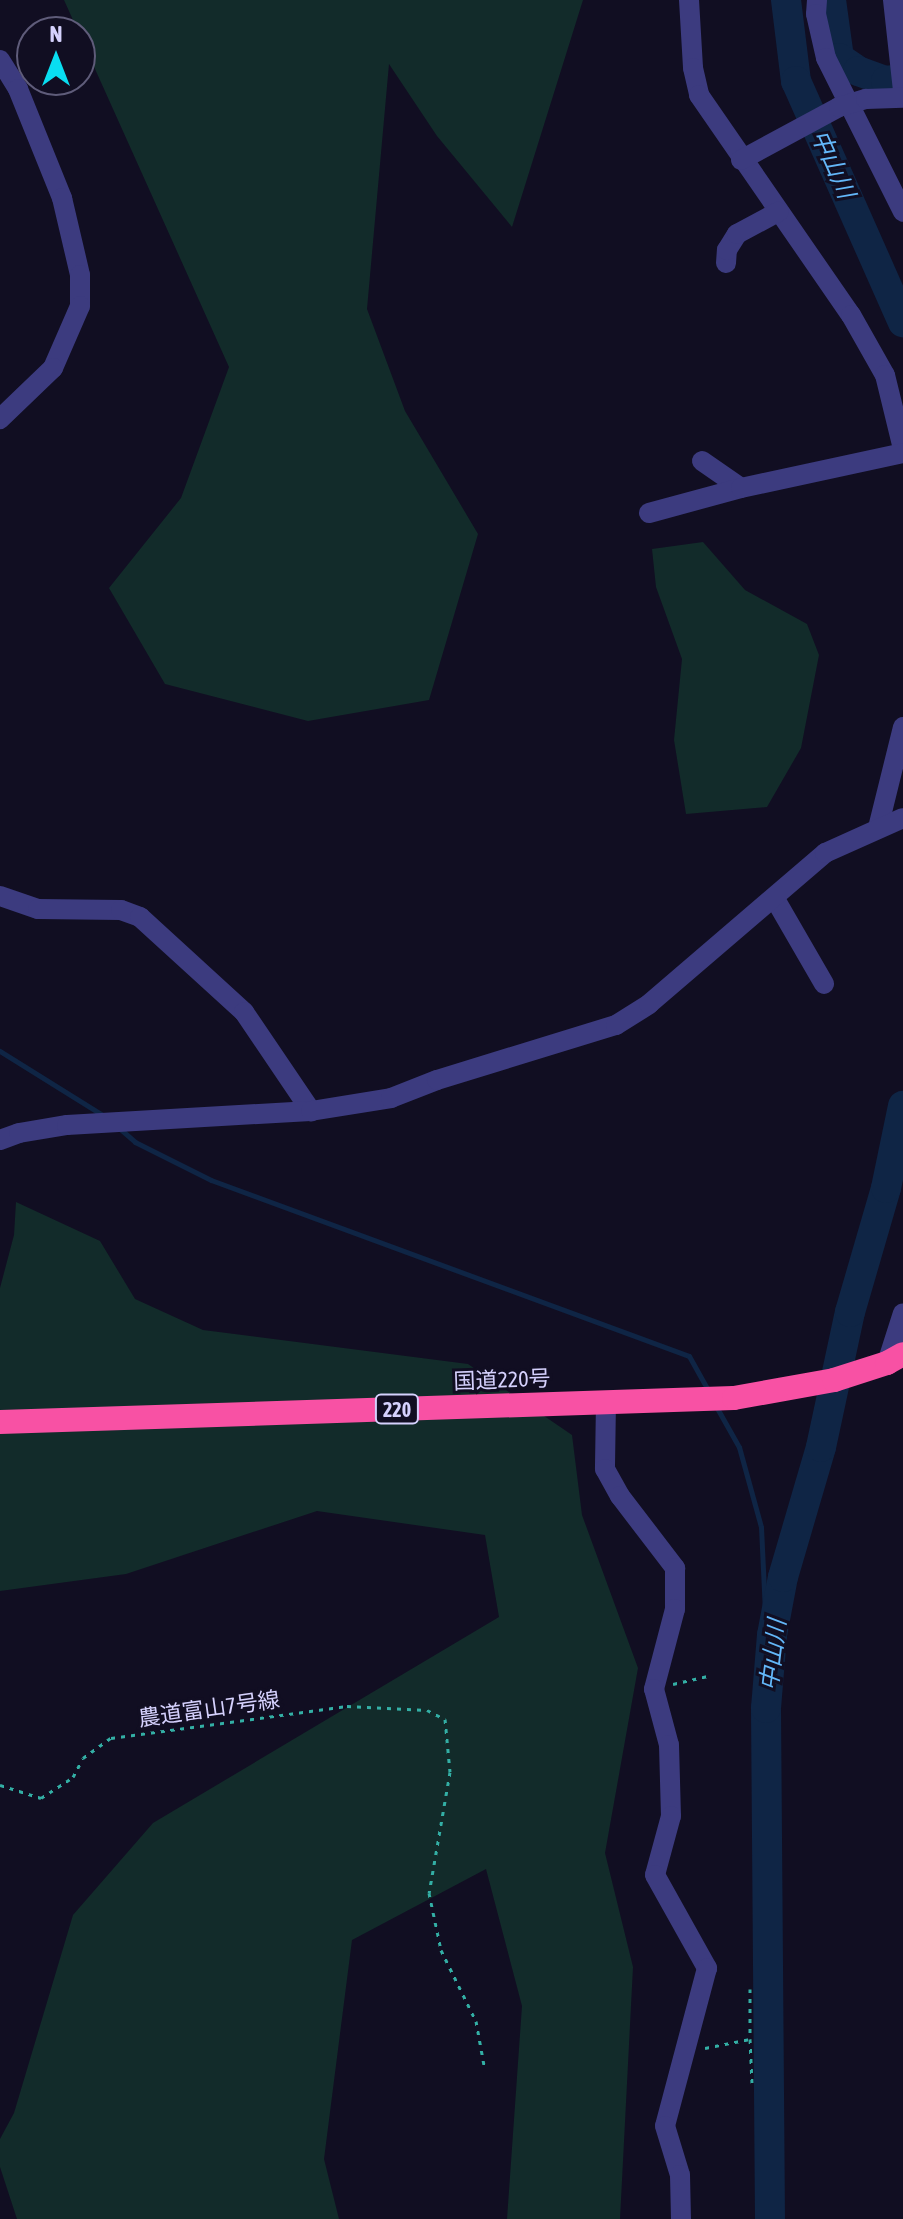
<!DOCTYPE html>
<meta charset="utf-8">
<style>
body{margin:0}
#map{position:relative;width:903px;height:2219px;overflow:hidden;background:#110e22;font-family:"Asap Condensed","Noto Sans JP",sans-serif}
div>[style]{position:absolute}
.green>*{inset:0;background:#122b2a}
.stream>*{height:5px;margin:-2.5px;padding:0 2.5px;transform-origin:2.5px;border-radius:2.5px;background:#0f2545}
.river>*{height:30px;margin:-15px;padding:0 15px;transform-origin:15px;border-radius:15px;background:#0f2545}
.path>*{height:3px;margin-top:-1.5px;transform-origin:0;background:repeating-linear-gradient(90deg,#33afa5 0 4px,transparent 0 10px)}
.minor>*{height:20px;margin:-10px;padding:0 10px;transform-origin:10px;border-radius:10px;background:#3c3b7f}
.highway>*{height:24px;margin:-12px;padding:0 12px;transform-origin:12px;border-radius:12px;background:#f851a4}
span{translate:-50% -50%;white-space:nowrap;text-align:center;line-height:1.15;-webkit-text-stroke:6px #110e22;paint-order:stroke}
.shield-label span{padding:2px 6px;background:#110e22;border:2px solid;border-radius:6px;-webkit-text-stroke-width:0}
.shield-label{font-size:20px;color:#d5d1fd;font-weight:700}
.street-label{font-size:22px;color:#d5d1fd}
.water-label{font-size:24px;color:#63b7f9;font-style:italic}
.north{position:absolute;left:16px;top:16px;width:80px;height:80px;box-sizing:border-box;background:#110e22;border:2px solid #5f5c7a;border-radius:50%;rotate:0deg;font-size:22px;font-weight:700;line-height:32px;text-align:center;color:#d5d1fd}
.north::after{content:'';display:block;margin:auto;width:28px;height:36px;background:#09def1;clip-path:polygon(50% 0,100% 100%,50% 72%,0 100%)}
</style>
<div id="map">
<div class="green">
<div style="clip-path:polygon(64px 0,583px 0,512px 227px,437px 136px,389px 64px,367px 309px,405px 411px,478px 534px,429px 700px,308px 721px,165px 684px,109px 588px,181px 498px,229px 367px)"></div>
<div style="clip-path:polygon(703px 542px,745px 590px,807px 624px,819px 655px,801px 748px,767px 807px,686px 814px,674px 740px,682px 659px,656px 587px,652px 549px)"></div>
<div style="clip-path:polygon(16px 1202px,100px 1241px,135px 1299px,203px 1330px,468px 1364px,572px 1435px,582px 1515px,638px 1668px,605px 1853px,633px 1967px,620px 2219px,507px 2219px,522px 2006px,486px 1869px,352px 1940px,324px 2159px,339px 2219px,17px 2219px,0 2167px,0 2139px,14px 2113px,73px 1915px,153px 1823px,499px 1617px,485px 1535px,317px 1511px,126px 1574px,0 1591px,0 1288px,14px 1235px)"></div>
</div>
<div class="stream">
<div style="left:0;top:1051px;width:123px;rotate:32deg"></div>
<div style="left:118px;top:1127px;width:23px;rotate:41deg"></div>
<div style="left:135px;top:1142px;width:85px;rotate:26.6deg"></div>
<div style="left:211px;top:1180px;width:509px;rotate:20.21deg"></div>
<div style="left:689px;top:1356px;width:41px;rotate:60.9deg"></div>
<div style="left:894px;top:1148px;width:17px;rotate:57deg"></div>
<div style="left:717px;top:1408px;width:45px;rotate:60.6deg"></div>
<div style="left:739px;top:1447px;width:83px;rotate:74.6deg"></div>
<div style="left:761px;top:1527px;width:86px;rotate:87.3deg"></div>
<div style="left:765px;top:1613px;width:23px;rotate:72deg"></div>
</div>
<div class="river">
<div style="left:786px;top:0;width:82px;rotate:83deg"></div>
<div style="left:796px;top:81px;width:264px;rotate:66.1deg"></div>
<div style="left:831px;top:0;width:59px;rotate:82.1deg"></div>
<div style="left:839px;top:58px;width:23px;rotate:34deg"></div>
<div style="left:858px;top:71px;width:30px;rotate:20deg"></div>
<div style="left:886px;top:81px;width:17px;rotate:-7deg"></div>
<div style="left:770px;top:2219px;width:511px;rotate:-90.45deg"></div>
<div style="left:766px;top:1708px;width:73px;rotate:-85.3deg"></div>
<div style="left:772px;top:1635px;width:59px;rotate:-79.3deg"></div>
<div style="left:783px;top:1577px;width:135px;rotate:-73.7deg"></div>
<div style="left:821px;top:1447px;width:138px;rotate:-77.9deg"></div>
<div style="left:850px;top:1312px;width:129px;rotate:-73.8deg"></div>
<div style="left:886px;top:1188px;width:84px;rotate:-78.3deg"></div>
</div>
<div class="path">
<div style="left:673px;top:1684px;width:39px;rotate:-13deg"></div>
<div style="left:0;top:1785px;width:43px;rotate:17.6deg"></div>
<div style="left:41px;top:1798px;width:38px;rotate:-33deg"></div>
<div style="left:73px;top:1777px;width:21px;rotate:-62deg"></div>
<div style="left:83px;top:1758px;width:34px;rotate:-36deg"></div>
<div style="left:111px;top:1738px;width:238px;rotate:-7.7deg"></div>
<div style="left:347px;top:1706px;width:80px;rotate:2.9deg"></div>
<div style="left:427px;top:1710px;width:20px;rotate:27deg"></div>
<div style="left:445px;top:1719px;width:53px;rotate:84.6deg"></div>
<div style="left:450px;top:1772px;width:123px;rotate:99.8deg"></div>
<div style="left:429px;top:1893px;width:58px;rotate:78.1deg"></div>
<div style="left:441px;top:1950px;width:79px;rotate:63.8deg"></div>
<div style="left:476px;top:2021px;width:45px;rotate:79.7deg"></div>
<div style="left:750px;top:1989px;width:50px;rotate:90deg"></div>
<div style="left:705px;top:2048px;width:46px;rotate:-11.3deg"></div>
<div style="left:750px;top:2039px;width:44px;rotate:87.4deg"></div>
</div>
<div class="minor">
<div style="left:689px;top:0;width:68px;rotate:86.6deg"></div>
<div style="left:693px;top:68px;width:28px;rotate:77deg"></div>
<div style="left:699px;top:95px;width:267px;rotate:55.4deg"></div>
<div style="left:851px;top:315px;width:69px;rotate:60.5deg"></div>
<div style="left:885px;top:375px;width:76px;rotate:76.3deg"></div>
<div style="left:817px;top:0;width:14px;rotate:94deg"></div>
<div style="left:816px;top:14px;width:45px;rotate:77.2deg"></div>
<div style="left:826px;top:58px;width:172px;rotate:63.4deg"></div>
<div style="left:893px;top:0;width:92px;rotate:83.7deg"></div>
<div style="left:0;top:60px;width:34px;rotate:58deg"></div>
<div style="left:18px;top:89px;width:118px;rotate:68deg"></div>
<div style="left:62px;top:198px;width:79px;rotate:76.8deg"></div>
<div style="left:80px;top:275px;width:31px;rotate:90deg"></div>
<div style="left:80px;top:306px;width:68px;rotate:113.5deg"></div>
<div style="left:53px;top:368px;width:74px;rotate:136.1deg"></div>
<div style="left:741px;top:160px;width:111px;rotate:-28.4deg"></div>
<div style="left:839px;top:107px;width:28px;rotate:-17deg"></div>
<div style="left:866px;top:99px;width:37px;rotate:-2deg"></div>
<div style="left:726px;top:263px;width:13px;rotate:-86deg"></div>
<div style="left:727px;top:250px;width:19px;rotate:-58deg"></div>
<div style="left:737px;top:234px;width:47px;rotate:-28.2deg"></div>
<div style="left:702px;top:461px;width:47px;rotate:34.7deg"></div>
<div style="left:649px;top:513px;width:95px;rotate:-15.2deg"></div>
<div style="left:741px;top:488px;width:166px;rotate:-12.2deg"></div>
<div style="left:878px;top:828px;width:104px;rotate:-76.1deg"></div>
<div style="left:0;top:896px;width:40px;rotate:18.9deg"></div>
<div style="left:38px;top:909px;width:83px;rotate:0.7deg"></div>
<div style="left:121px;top:910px;width:20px;rotate:20deg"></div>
<div style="left:140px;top:917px;width:141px;rotate:42.4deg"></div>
<div style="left:244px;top:1012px;width:120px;rotate:55.9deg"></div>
<div style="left:775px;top:899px;width:98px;rotate:60deg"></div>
<div style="left:0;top:1140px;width:20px;rotate:-20deg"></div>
<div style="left:19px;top:1133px;width:49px;rotate:-9.5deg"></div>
<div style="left:67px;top:1125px;width:244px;rotate:-3.3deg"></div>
<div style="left:311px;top:1111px;width:81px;rotate:-9.2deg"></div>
<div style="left:391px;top:1098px;width:49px;rotate:-21.4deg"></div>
<div style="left:437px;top:1080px;width:187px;rotate:-17.1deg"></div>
<div style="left:616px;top:1025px;width:39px;rotate:-32deg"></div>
<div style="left:649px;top:1004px;width:232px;rotate:-40.6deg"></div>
<div style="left:825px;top:853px;width:85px;rotate:-24.2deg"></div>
<div style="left:887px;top:1363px;width:52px;rotate:-72.3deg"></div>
<div style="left:606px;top:1402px;width:67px;rotate:90.9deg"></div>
<div style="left:605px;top:1469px;width:31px;rotate:61deg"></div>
<div style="left:620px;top:1496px;width:91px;rotate:52.6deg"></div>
<div style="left:675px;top:1568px;width:41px;rotate:90deg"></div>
<div style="left:675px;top:1609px;width:83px;rotate:104.7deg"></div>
<div style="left:654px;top:1689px;width:58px;rotate:75deg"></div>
<div style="left:669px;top:1745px;width:71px;rotate:88.4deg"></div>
<div style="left:671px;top:1816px;width:61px;rotate:105.2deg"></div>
<div style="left:655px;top:1875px;width:107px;rotate:60.8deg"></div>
<div style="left:707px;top:1968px;width:163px;rotate:104.9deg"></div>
<div style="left:665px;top:2126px;width:51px;rotate:73deg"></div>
<div style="left:680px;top:2175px;width:44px;rotate:88.7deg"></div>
</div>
<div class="highway">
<div style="left:0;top:1422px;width:734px;rotate:-1.87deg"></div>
<div style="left:734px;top:1398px;width:102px;rotate:-10.2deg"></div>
<div style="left:834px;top:1380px;width:56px;rotate:-17.8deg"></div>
<div style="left:887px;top:1363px;width:18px;rotate:-29deg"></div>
</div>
<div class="shield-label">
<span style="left:397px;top:1409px">220</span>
</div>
<div class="street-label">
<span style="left:502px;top:1380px;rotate:-2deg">国道220号</span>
<span style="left:209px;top:1709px;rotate:-8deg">農道富山7号線</span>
</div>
<div class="water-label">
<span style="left:833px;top:164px;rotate:66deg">中山川</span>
<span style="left:773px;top:1655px;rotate:-83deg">中山川</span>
</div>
<div class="north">N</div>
</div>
